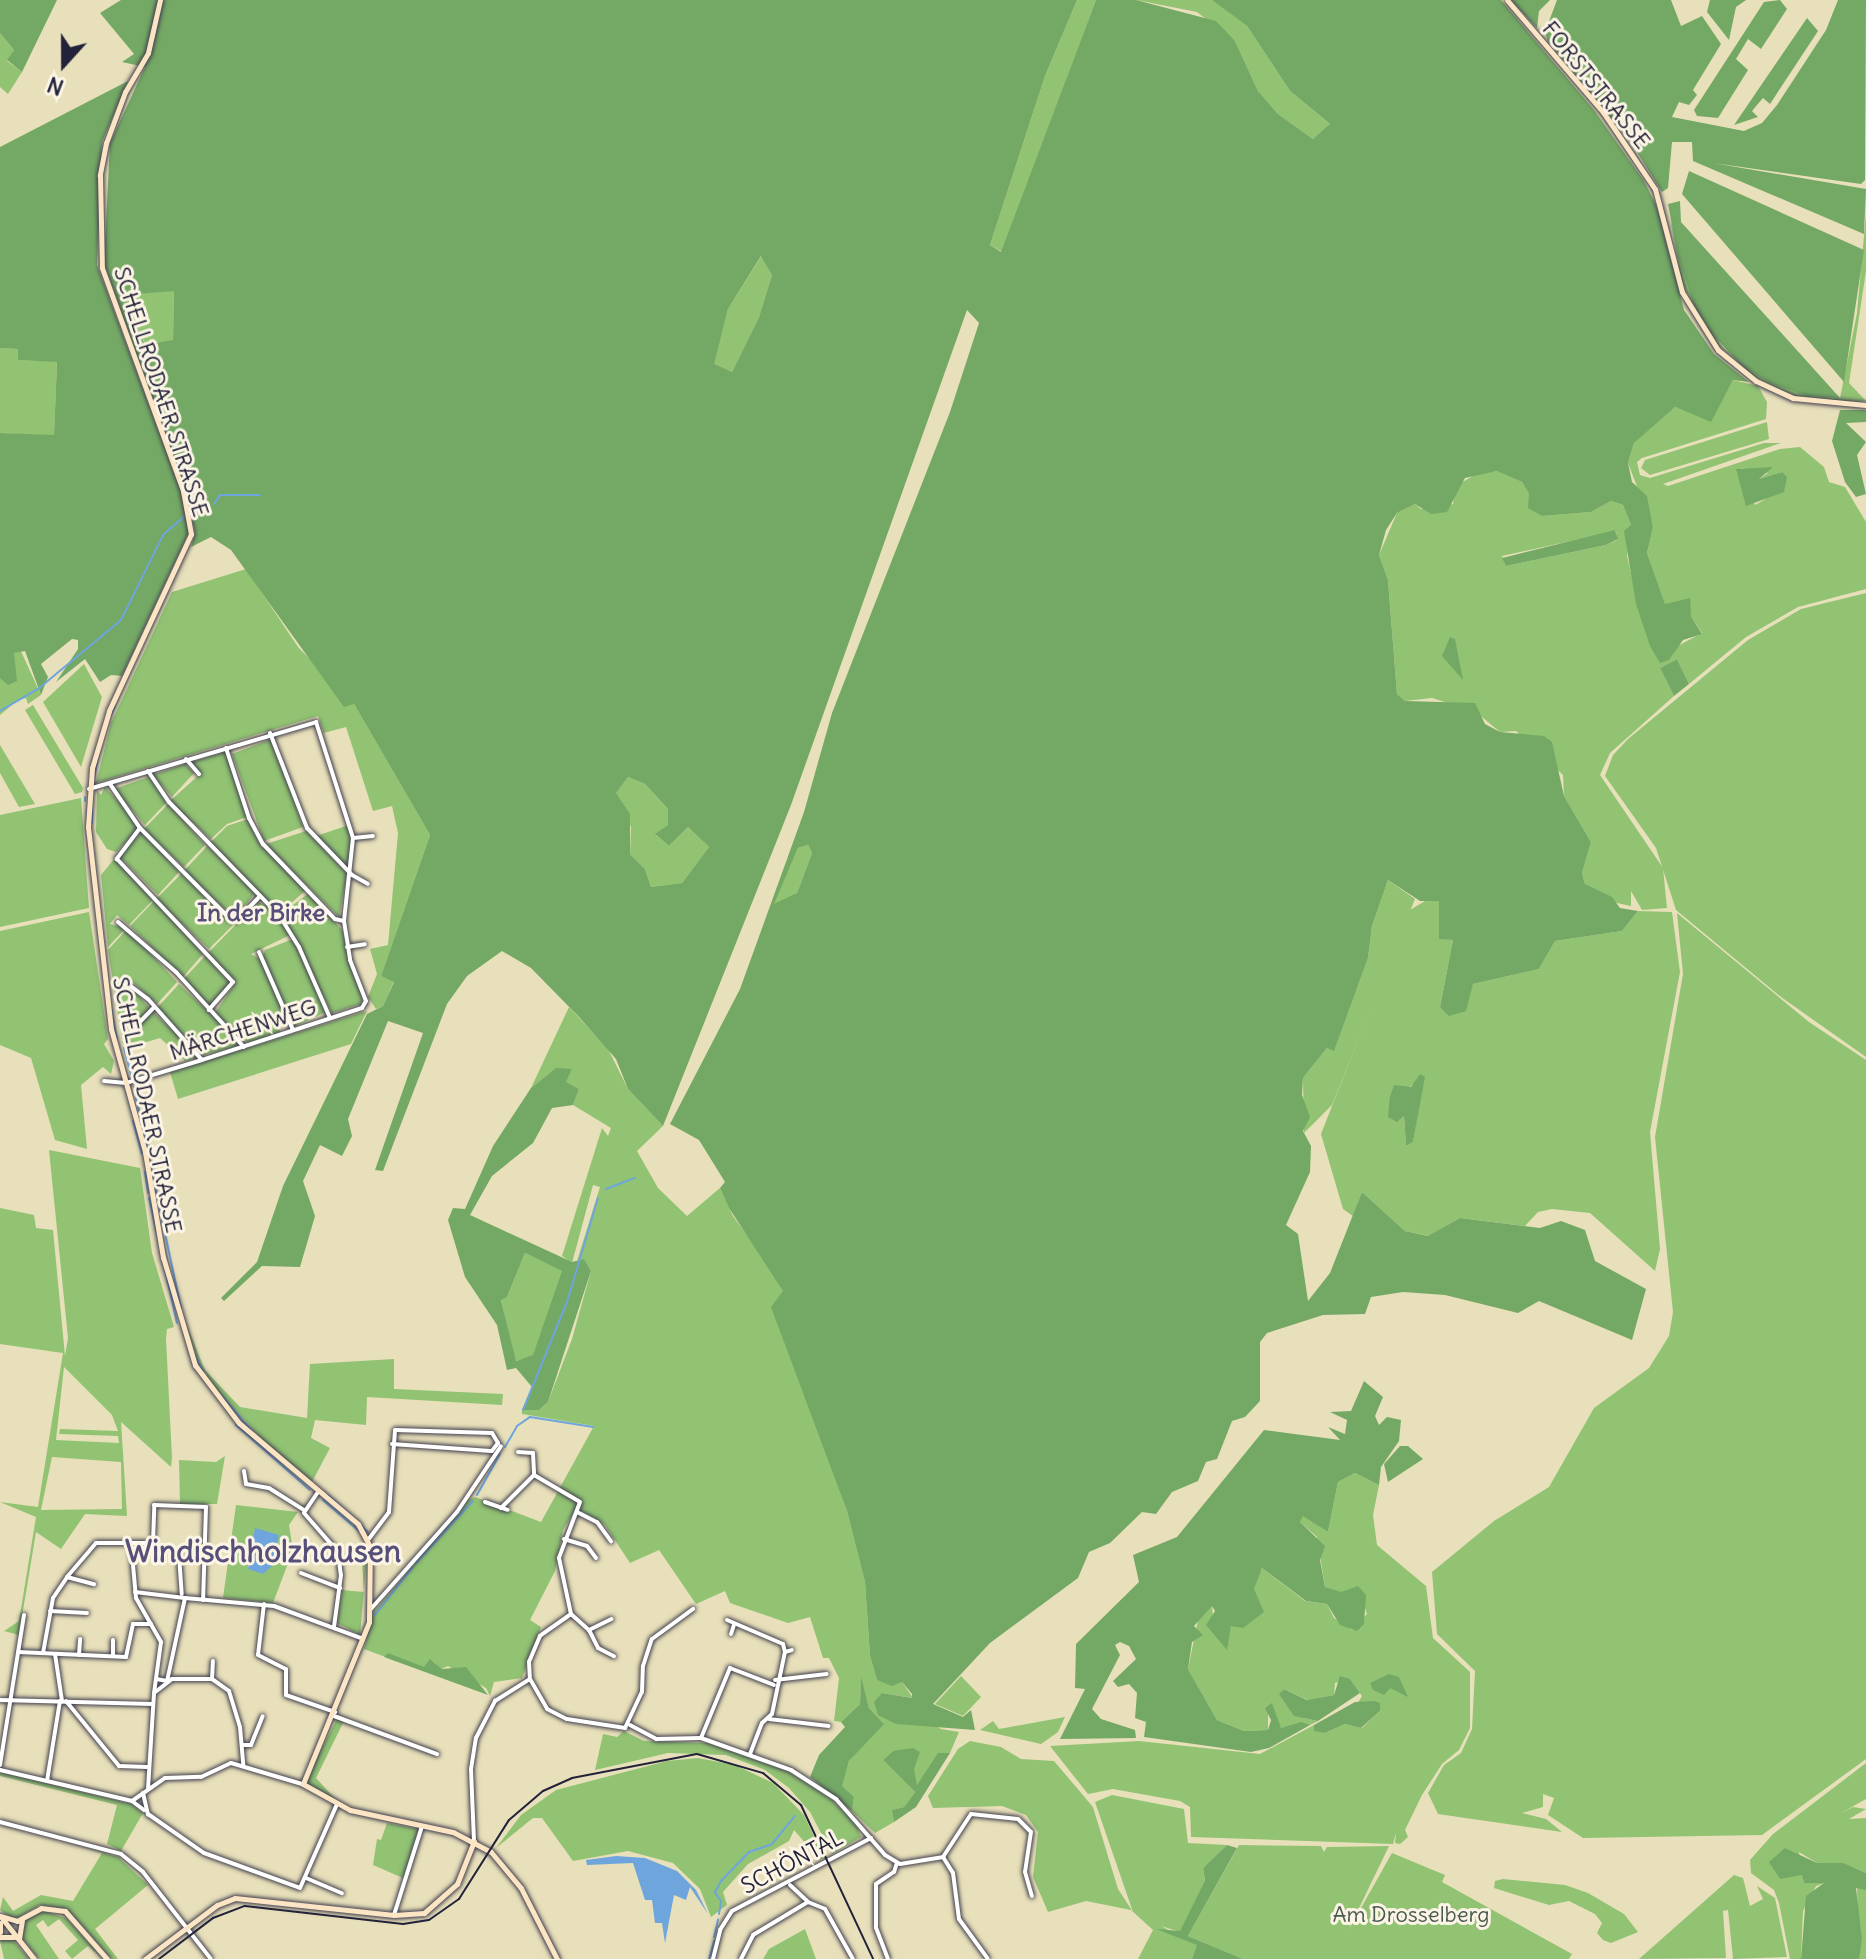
<!DOCTYPE html>
<meta charset="utf-8">
<style>
body{margin:0}
#map{position:relative;width:1866px;height:1959px;overflow:hidden;background:#e8e0ba;font-family:Delius,sans-serif}
div>[style]{position:absolute}
.green>*{inset:0;background:#91c373}
.forest>*{inset:0;background:#74a965}
.water>*{inset:0;background:#6ea5dc}
.stream>*{height:2px;margin:-1px;padding:0 1px;transform-origin:1px;border-radius:1px;background:#6ea5dc}
.roads{filter:drop-shadow(0 0 2px #403e4e) drop-shadow(0 0 2px #403e4e)}
.street>*{height:4px;margin:-2px;padding:0 2px;transform-origin:2px;border-radius:2px;background:#fff}
.secondary>*{height:5px;margin:-2.5px;padding:0 2.5px;transform-origin:2.5px;border-radius:2.5px;background:#fce5c4}
.tram>*{height:2px;margin:-1px;padding:0 1px;transform-origin:1px;border-radius:1px;background:#22223b}
span{translate:-50% -50%;white-space:nowrap;text-align:center;line-height:1.15;-webkit-text-stroke:6px #fcf5e5;paint-order:stroke}
.street-label{font-size:22px;color:#22223b}
.park-label{font-size:22px;color:#495a4f}
.neighbourhood-label{font-size:24px;color:#554f7a;font-weight:700}
.district-label{font-size:30px;color:#554f7a;font-weight:700}
.north{position:absolute;left:24px;top:24px;width:80px;height:80px;-webkit-text-stroke:6px #fcf5e5;paint-order:stroke;rotate:201deg;font-size:22px;font-weight:700;line-height:32px;text-align:center;color:#22223b}
.north::after{content:'';display:block;margin:auto;width:28px;height:36px;background:#22223b;clip-path:polygon(50% 0,100% 100%,50% 72%,0 100%)}
</style>
<div id="map">
<div class="green">
<div style="clip-path:polygon(1077px 0,1096px 0,1002px 252px,990px 245px,1045px 76px)"></div>
<div style="clip-path:polygon(1136px 0,1213px 0,1247px 26px,1290px 91px,1331px 125px,1313px 139px,1278px 114px,1258px 91px,1235px 41px,1197px 12px)"></div>
<div style="clip-path:polygon(0 33px,14px 50px,7px 61px,22px 72px,8px 94px,0 87px)"></div>
<div style="clip-path:polygon(1866px 214px,1866px 271px,1849px 383px,1866px 401px,1849px 402px,1800px 397px,1783px 391px,1752px 375px,1711px 338px,1682px 283px,1670px 219px,1703px 321px,1722px 346px,1741px 365px,1807px 396px,1840px 398px,1857px 313px)"></div>
<div style="clip-path:polygon(762px 255px,772px 275px,759px 317px,732px 372px,713px 365px,728px 309px)"></div>
<div style="clip-path:polygon(174px 290px,173px 341px,146px 346px,125px 295px)"></div>
<div style="clip-path:polygon(0 348px,18px 349px,18px 360px,57px 361px,54px 436px,0 433px)"></div>
<div style="clip-path:polygon(evenodd,1733px 380px,1758px 386px,1767px 402px,1766px 419px,1642px 458px,1637px 462px,1640px 475px,1650px 478px,1764px 443px,1781px 443px,1663px 484px,1668px 486px,1780px 449px,1800px 447px,1824px 467px,1829px 482px,1845px 487px,1866px 522px,1866px 589px,1798px 607px,1746px 637px,1689px 684px,1677px 659px,1660px 668px,1674px 696px,1610px 753px,1600px 775px,1663px 868px,1667px 908px,1642px 910px,1631px 891px,1631px 906px,1617px 903px,1585px 884px,1582px 873px,1591px 842px,1564px 796px,1563px 775px,1516px 731px,1500px 732px,1476px 712px,1432px 698px,1405px 701px,1397px 694px,1388px 580px,1379px 555px,1397px 513px,1415px 504px,1421px 509px,1453px 504px,1456px 486px,1476px 474px,1498px 471px,1522px 482px,1542px 516px,1591px 512px,1611px 501px,1623px 505px,1631px 525px,1627px 556px,1632px 577px,1672px 649px,1702px 633px,1691px 616px,1665px 605px,1647px 553px,1653px 528px,1628px 463px,1634px 443px,1653px 424px,1675px 407px,1703px 418px,1719px 405px,1733px 380px,1741px 468px,1768px 473px,1759px 479px,1782px 472px,1769px 497px,1755px 505px,1741px 468px,1733px 380px,1616px 531px,1617px 540px,1606px 545px,1506px 566px,1502px 556px,1616px 531px)"></div>
<div style="clip-path:polygon(1767px 422px,1769px 439px,1650px 475px,1641px 468px,1645px 460px)"></div>
<div style="clip-path:polygon(246px 569px,298px 647px,354px 704px,430px 835px,381px 976px,394px 981px,383px 1006px,376px 1009px,368px 997px,377px 974px,370px 949px,388px 945px,398px 833px,392px 806px,373px 811px,346px 727px,324px 733px,318px 716px,96px 783px,111px 723px,172px 592px)"></div>
<div style="clip-path:polygon(1866px 593px,1866px 1057px,1781px 997px,1676px 910px,1656px 848px,1605px 776px,1613px 755px,1628px 739px,1748px 640px,1801px 609px)"></div>
<div style="clip-path:polygon(20px 649px,41px 695px,28px 704px,26px 698px,18px 700px,0 715px,0 678px,13px 669px,14px 653px)"></div>
<div style="clip-path:polygon(84px 664px,102px 697px,81px 767px,43px 702px)"></div>
<div style="clip-path:polygon(33px 705px,83px 788px,82px 792px,75px 794px,25px 710px)"></div>
<div style="clip-path:polygon(272px 739px,303px 827px,264px 841px,232px 754px)"></div>
<div style="clip-path:polygon(0 745px,35px 804px,19px 807px,0 773px)"></div>
<div style="clip-path:polygon(225px 752px,247px 817px,227px 824px,211px 839px,170px 801px,200px 774px,192px 762px)"></div>
<div style="clip-path:polygon(185px 764px,194px 773px,172px 797px,153px 775px)"></div>
<div style="clip-path:polygon(149px 777px,166px 803px,145px 825px,114px 789px)"></div>
<div style="clip-path:polygon(628px 777px,645px 784px,668px 809px,668px 825px,656px 835px,669px 846px,688px 827px,709px 847px,682px 883px,651px 887px,645px 869px,630px 854px,631px 827px,615px 793px)"></div>
<div style="clip-path:polygon(105px 787px,136px 821px,137px 830px,116px 852px,107px 849px,96px 832px,97px 790px,101px 795px)"></div>
<div style="clip-path:polygon(81px 798px,89px 908px,0 927px,0 815px)"></div>
<div style="clip-path:polygon(168px 804px,205px 845px,184px 867px,144px 829px)"></div>
<div style="clip-path:polygon(248px 819px,259px 843px,306px 890px,280px 913px,209px 844px,227px 826px)"></div>
<div style="clip-path:polygon(349px 825px,352px 849px,348px 867px,316px 836px)"></div>
<div style="clip-path:polygon(306px 831px,347px 874px,339px 917px,266px 844px)"></div>
<div style="clip-path:polygon(142px 832px,179px 872px,158px 895px,119px 856px)"></div>
<div style="clip-path:polygon(808px 845px,812px 853px,797px 893px,779px 906px,773px 904px,798px 848px)"></div>
<div style="clip-path:polygon(207px 846px,255px 893px,235px 918px,184px 871px)"></div>
<div style="clip-path:polygon(115px 858px,153px 900px,129px 925px,117px 915px,110px 924px,126px 928px,108px 947px,101px 875px)"></div>
<div style="clip-path:polygon(181px 874px,233px 925px,209px 949px,156px 899px)"></div>
<div style="clip-path:polygon(1388px 880px,1415px 899px,1332px 1105px,1304px 1133px,1303px 1078px,1327px 1048px,1334px 1050px,1368px 958px,1372px 926px)"></div>
<div style="clip-path:polygon(309px 893px,342px 930px,362px 996px,361px 1004px,332px 1013px,281px 914px)"></div>
<div style="clip-path:polygon(evenodd,1430px 898px,1439px 901px,1439px 938px,1453px 940px,1440px 1007px,1467px 994px,1473px 984px,1539px 969px,1555px 941px,1622px 931px,1638px 911px,1672px 912px,1680px 972px,1650px 1132px,1660px 1249px,1655px 1271px,1590px 1213px,1552px 1209px,1538px 1212px,1525px 1226px,1460px 1218px,1429px 1236px,1405px 1231px,1362px 1192px,1353px 1216px,1343px 1209px,1321px 1134px,1404px 923px,1410px 910px,1430px 898px,1424px 1077px,1413px 1142px,1406px 1146px,1404px 1116px,1398px 1121px,1390px 1111px,1390px 1096px,1394px 1086px,1408px 1088px,1424px 1077px)"></div>
<div style="clip-path:polygon(154px 901px,203px 954px,183px 977px,130px 926px)"></div>
<div style="clip-path:polygon(258px 902px,269px 907px,290px 935px,251px 954px,260px 959px,284px 1015px,271px 1021px,281px 1032px,248px 1043px,215px 1013px,236px 982px,208px 953px)"></div>
<div style="clip-path:polygon(89px 912px,108px 1039px,104px 1044px,114px 1061px,111px 1074px,103px 1067px,81px 1085px,87px 1149px,55px 1140px,31px 1058px,0 1045px,0 931px)"></div>
<div style="clip-path:polygon(1677px 913px,1809px 1022px,1866px 1060px,1866px 1759px,1762px 1835px,1583px 1838px,1548px 1815px,1554px 1798px,1543px 1794px,1543px 1807px,1522px 1813px,1546px 1819px,1562px 1832px,1438px 1814px,1428px 1793px,1444px 1765px,1461px 1753px,1472px 1729px,1475px 1671px,1437px 1634px,1432px 1572px,1494px 1521px,1549px 1487px,1594px 1408px,1649px 1368px,1669px 1336px,1673px 1312px,1655px 1137px,1683px 974px)"></div>
<div style="clip-path:polygon(127px 929px,177px 982px,157px 1004px,124px 974px,117px 982px,131px 987px,150px 1009px,122px 1040px,108px 950px)"></div>
<div style="clip-path:polygon(293px 939px,326px 1012px,295px 1026px,263px 957px,265px 950px)"></div>
<div style="clip-path:polygon(205px 956px,230px 983px,209px 1006px,182px 981px)"></div>
<div style="clip-path:polygon(179px 984px,238px 1040px,238px 1046px,204px 1055px,156px 1009px)"></div>
<div style="clip-path:polygon(569px 1007px,608px 1049px,628px 1089px,663px 1126px,637px 1151px,658px 1188px,687px 1216px,720px 1188px,733px 1216px,776px 1275px,783px 1291px,784px 1333px,847px 1511px,865px 1582px,870px 1656px,877px 1680px,902px 1682px,913px 1698px,882px 1693px,941px 1729px,959px 1732px,950px 1753px,942px 1753px,922px 1784px,917px 1785px,905px 1753px,893px 1751px,883px 1760px,915px 1792px,904px 1807px,893px 1810px,894px 1822px,875px 1833px,852px 1811px,854px 1797px,841px 1786px,849px 1761px,883px 1723px,869px 1708px,861px 1681px,860px 1704px,841px 1722px,834px 1721px,839px 1678px,829px 1658px,823px 1658px,810px 1617px,788px 1623px,730px 1603px,725px 1591px,696px 1604px,659px 1550px,630px 1563px,605px 1525px,576px 1508px,563px 1530px,555px 1571px,530px 1620px,541px 1627px,522px 1678px,494px 1682px,490px 1696px,486px 1688px,448px 1666px,441px 1669px,433px 1661px,426px 1672px,364px 1649px,373px 1613px,468px 1500px,475px 1497px,541px 1522px,594px 1426px,522px 1414px,522px 1410px,539px 1410px,548px 1402px,572px 1339px,591px 1271px,584px 1260px,577px 1261px,600px 1187px,593px 1185px,572px 1263px,562px 1256px,602px 1128px,608px 1136px,611px 1128px,573px 1105px,579px 1089px,565px 1082px,572px 1069px,555px 1069px,531px 1088px)"></div>
<div style="clip-path:polygon(152px 1011px,195px 1052px,196px 1058px,185px 1061px,160px 1038px,127px 1048px,122px 1042px)"></div>
<div style="clip-path:polygon(367px 1011px,351px 1044px,178px 1099px,170px 1072px)"></div>
<div style="clip-path:polygon(evenodd,49px 1150px,140px 1168px,152px 1253px,174px 1327px,167px 1329px,166px 1339px,172px 1458px,171px 1467px,121px 1422px,127px 1516px,85px 1514px,61px 1549px,36px 1532px,19px 1635px,4px 1631px,19px 1621px,36px 1517px,0 1502px,38px 1507px,63px 1353px,0 1344px,0 1208px,34px 1215px,36px 1228px,53px 1230px,65px 1356px,68px 1338px,49px 1150px,64px 1367px,112px 1415px,118px 1431px,60px 1429px,59px 1434px,118px 1436px,119px 1443px,56px 1440px,64px 1367px,49px 1150px,52px 1457px,121px 1462px,122px 1509px,41px 1510px,52px 1457px)"></div>
<div style="clip-path:polygon(525px 1253px,563px 1271px,533px 1356px,515px 1361px,501px 1299px,507px 1297px)"></div>
<div style="clip-path:polygon(186px 1323px,205px 1370px,240px 1407px,307px 1418px,310px 1364px,394px 1359px,394px 1389px,503px 1394px,502px 1405px,367px 1397px,366px 1425px,315px 1420px,311px 1438px,330px 1448px,312px 1482px,274px 1453px,218px 1391px,198px 1362px)"></div>
<div style="clip-path:polygon(225px 1456px,217px 1504px,180px 1504px,179px 1460px,216px 1462px)"></div>
<div style="clip-path:polygon(1355px 1473px,1379px 1485px,1373px 1515px,1377px 1545px,1426px 1586px,1433px 1638px,1470px 1672px,1470px 1728px,1459px 1750px,1442px 1764px,1422px 1795px,1405px 1830px,1408px 1837px,1400px 1844px,1395px 1843px,1396px 1833px,1393px 1844px,1191px 1837px,1190px 1807px,1180px 1801px,1113px 1789px,1088px 1794px,1050px 1746px,1139px 1741px,1260px 1754px,1314px 1725px,1314px 1730px,1325px 1733px,1345px 1724px,1362px 1728px,1380px 1711px,1374px 1701px,1356px 1706px,1362px 1696px,1350px 1679px,1335px 1683px,1334px 1695px,1308px 1700px,1284px 1689px,1280px 1694px,1304px 1718px,1318px 1721px,1310px 1725px,1281px 1728px,1268px 1712px,1268px 1730px,1244px 1731px,1217px 1720px,1188px 1669px,1198px 1620px,1212px 1605px,1213px 1617px,1228px 1632px,1262px 1568px,1305px 1601px,1327px 1604px,1334px 1618px,1352px 1630px,1367px 1614px,1363px 1602px,1325px 1587px,1317px 1537px,1300px 1522px,1303px 1515px,1328px 1532px,1338px 1482px)"></div>
<div style="clip-path:polygon(evenodd,236px 1505px,298px 1512px,289px 1525px,293px 1550px,273px 1603px,223px 1598px,236px 1505px,256px 1529px,279px 1543px,248px 1569px,249px 1560px,256px 1529px)"></div>
<div style="clip-path:polygon(361px 1545px,367px 1556px,360px 1635px,337px 1623px,342px 1590px,364px 1592px)"></div>
<div style="clip-path:polygon(961px 1676px,981px 1697px,963px 1716px,935px 1704px)"></div>
<div style="clip-path:polygon(1065px 1717px,1058px 1732px,1041px 1744px,980px 1730px,993px 1721px,999px 1729px)"></div>
<div style="clip-path:polygon(337px 1719px,344px 1721px,316px 1778px,338px 1802px,309px 1786px,307px 1777px)"></div>
<div style="clip-path:polygon(624px 1731px,644px 1741px,707px 1743px,787px 1771px,831px 1799px,856px 1824px,861px 1837px,832px 1854px,810px 1812px,789px 1788px,765px 1770px,726px 1755px,668px 1753px,595px 1770px,603px 1734px,617px 1737px)"></div>
<div style="clip-path:polygon(970px 1741px,1001px 1747px,1021px 1759px,1054px 1761px,1093px 1807px,1118px 1889px,1133px 1912px,1095px 1802px,1112px 1795px,1184px 1809px,1188px 1843px,1227px 1845px,1203px 1868px,1205px 1880px,1180px 1932px,1161px 1926px,1198px 1945px,1192px 1959px,1138px 1959px,1153px 1930px,1131px 1910px,1086px 1901px,1048px 1912px,1033px 1877px,1038px 1832px,1026px 1815px,1002px 1806px,933px 1808px,928px 1796px,958px 1749px)"></div>
<div style="clip-path:polygon(698px 1758px,735px 1765px,773px 1783px,804px 1815px,824px 1858px,820px 1860px,794px 1830px,789px 1841px,748px 1864px,723px 1892px,727px 1905px,711px 1917px,700px 1889px,673px 1863px,628px 1851px,573px 1861px,542px 1818px,533px 1818px,496px 1848px,521px 1815px,556px 1790px,667px 1761px)"></div>
<div style="clip-path:polygon(1866px 1763px,1866px 1799px,1841px 1813px,1853px 1807px,1866px 1809px,1849px 1819px,1866px 1818px,1866px 1873px,1844px 1863px,1817px 1863px,1799px 1852px,1804px 1883px,1825px 1883px,1816px 1886px,1803px 1911px,1801px 1959px,1790px 1959px,1779px 1903px,1774px 1890px,1751px 1873px,1750px 1860px,1773px 1834px)"></div>
<div style="clip-path:polygon(0 1772px,131px 1804px,143px 1813px,121px 1851px,107px 1844px,117px 1805px,0 1776px)"></div>
<div style="clip-path:polygon(387px 1823px,419px 1829px,403px 1878px,373px 1865px,377px 1839px,381px 1840px)"></div>
<div style="clip-path:polygon(56px 1839px,118px 1857px,148px 1885px,95px 1929px,118px 1959px,112px 1959px,67px 1909px,39px 1905px,14px 1920px,0 1910px,3px 1897px,13px 1911px,41px 1895px,73px 1901px,102px 1853px)"></div>
<div style="clip-path:polygon(1239px 1845px,1321px 1846px,1324px 1852px,1327px 1847px,1389px 1846px,1348px 1931px,1392px 1853px,1445px 1875px,1442px 1882px,1572px 1954px,1569px 1959px,1243px 1959px,1188px 1936px)"></div>
<div style="clip-path:polygon(1734px 1875px,1743px 1878px,1750px 1906px,1763px 1899px,1757px 1886px,1775px 1898px,1787px 1957px,1733px 1959px,1728px 1910px,1723px 1911px,1726px 1958px,1639px 1959px)"></div>
<div style="clip-path:polygon(1503px 1879px,1565px 1885px,1588px 1893px,1624px 1914px,1638px 1932px,1611px 1943px,1603px 1940px,1597px 1933px,1602px 1923px,1595px 1914px,1569px 1901px,1549px 1905px,1494px 1888px,1495px 1881px)"></div>
<div style="clip-path:polygon(1857px 1885px,1866px 1890px,1866px 1959px,1859px 1959px)"></div>
<div style="clip-path:polygon(44px 1911px,66px 1918px,103px 1959px,88px 1946px,72px 1959px,65px 1951px,78px 1940px,59px 1919px,48px 1927px,43px 1920px,36px 1925px,59px 1959px,39px 1959px,20px 1935px,23px 1921px)"></div>
<div style="clip-path:polygon(805px 1929px,816px 1959px,763px 1959px,769px 1949px)"></div>
<div style="clip-path:polygon(6px 1937px,12px 1939px,29px 1959px,4px 1959px,0 1941px)"></div>
</div>
<div class="forest">
<div style="clip-path:polygon(0 0,57px 0,22px 72px,7px 60px,14px 50px,0 33px)"></div>
<div style="clip-path:polygon(evenodd,121px 0,1077px 0,1045px 76px,990px 245px,1001px 252px,1096px 0,1136px 0,1216px 21px,1235px 41px,1258px 91px,1278px 114px,1313px 139px,1330px 124px,1290px 91px,1247px 26px,1212px 0,1501px 0,1594px 110px,1644px 181px,1657px 207px,1684px 310px,1714px 354px,1749px 382px,1733px 380px,1711px 422px,1675px 407px,1634px 443px,1628px 463px,1632px 482px,1647px 496px,1653px 528px,1647px 553px,1665px 604px,1690px 598px,1691px 616px,1702px 634px,1683px 640px,1669px 660px,1660px 663px,1650px 646px,1636px 604px,1624px 531px,1631px 525px,1623px 505px,1611px 501px,1591px 512px,1542px 516px,1528px 508px,1529px 494px,1522px 482px,1497px 471px,1465px 478px,1447px 512px,1431px 514px,1415px 504px,1397px 513px,1386px 530px,1379px 555px,1388px 580px,1397px 694px,1405px 701px,1475px 703px,1485px 724px,1500px 732px,1544px 736px,1552px 742px,1564px 796px,1591px 842px,1582px 873px,1585px 884px,1612px 897px,1620px 908px,1638px 911px,1622px 931px,1555px 941px,1539px 969px,1473px 984px,1466px 1011px,1449px 1016px,1440px 1007px,1453px 940px,1439px 939px,1439px 901px,1420px 901px,1388px 880px,1372px 926px,1368px 958px,1334px 1051px,1327px 1048px,1303px 1078px,1302px 1095px,1310px 1117px,1303px 1131px,1311px 1146px,1310px 1172px,1286px 1225px,1298px 1234px,1308px 1301px,1330px 1273px,1362px 1192px,1405px 1231px,1428px 1236px,1460px 1218px,1540px 1228px,1561px 1221px,1585px 1230px,1595px 1261px,1646px 1289px,1632px 1340px,1539px 1301px,1518px 1313px,1445px 1295px,1403px 1292px,1371px 1297px,1365px 1314px,1323px 1315px,1267px 1333px,1260px 1342px,1260px 1401px,1245px 1417px,1232px 1421px,1217px 1459px,1206px 1462px,1198px 1481px,1172px 1492px,1156px 1514px,1142px 1512px,1110px 1543px,1089px 1552px,1078px 1578px,990px 1643px,933px 1704px,963px 1717px,971px 1710px,975px 1730px,896px 1724px,878px 1715px,874px 1702px,882px 1693px,912px 1698px,912px 1694px,902px 1682px,892px 1686px,877px 1680px,870px 1656px,865px 1582px,847px 1511px,771px 1307px,783px 1291px,729px 1208px,720px 1188px,725px 1182px,699px 1140px,670px 1124px,740px 989px,804px 812px,832px 713px,950px 412px,979px 323px,967px 310px,791px 805px,663px 1126px,628px 1089px,616px 1059px,579px 1017px,531px 968px,502px 951px,467px 976px,447px 1004px,383px 1171px,375px 1170px,423px 1033px,388px 1021px,348px 1119px,352px 1136px,342px 1156px,320px 1145px,303px 1181px,315px 1216px,300px 1267px,262px 1266px,224px 1301px,221px 1298px,257px 1262px,283px 1186px,367px 1014px,383px 1006px,394px 982px,381px 976px,430px 835px,354px 704px,344px 707px,231px 550px,211px 537px,191px 547px,195px 533px,186px 491px,104px 263px,110px 143px,145px 67px,122px 62px,134px 54px,100px 13px,121px 0,761px 256px,772px 275px,759px 317px,732px 372px,714px 364px,728px 309px,761px 256px,121px 0,174px 291px,173px 340px,145px 345px,125px 295px,174px 291px,121px 0,628px 777px,645px 784px,668px 809px,668px 825px,655px 834px,669px 846px,688px 827px,709px 847px,682px 883px,651px 887px,645px 869px,630px 854px,630px 814px,616px 793px,628px 777px,121px 0,808px 845px,812px 853px,797px 893px,774px 904px,798px 848px,808px 845px)"></div>
<div style="clip-path:polygon(1511px 0,1550px 0,1539px 11px,1537px 28px)"></div>
<div style="clip-path:polygon(1557px 0,1671px 0,1681px 26px,1702px 16px,1721px 44px,1693px 90px,1697px 95px,1689px 105px,1679px 102px,1672px 117px,1744px 131px,1762px 123px,1777px 105px,1826px 30px,1838px 0,1866px 0,1865px 180px,1861px 184px,1713px 163px,1866px 189px,1864px 234px,1693px 161px,1692px 142px,1672px 142px,1668px 188px,1662px 192px,1629px 139px,1548px 42px,1545px 32px)"></div>
<div style="clip-path:polygon(1710px 0,1746px 0,1736px 7px,1729px 40px,1707px 12px)"></div>
<div style="clip-path:polygon(1780px 0,1787px 9px,1761px 49px,1748px 39px,1736px 59px,1748px 70px,1718px 118px,1697px 116px,1694px 110px,1764px 2px)"></div>
<div style="clip-path:polygon(1807px 18px,1818px 31px,1770px 104px,1763px 98px,1752px 111px,1758px 117px,1734px 125px)"></div>
<div style="clip-path:polygon(128px 81px,102px 142px,97px 265px,181px 492px,189px 532px,122px 676px,111px 675px,100px 682px,85px 659px,56px 682px,78px 649px,78px 640px,72px 639px,41px 664px,48px 677px,41px 695px,25px 651px,14px 653px,17px 681px,8px 685px,0 678px,0 433px,54px 435px,57px 362px,18px 360px,18px 349px,0 348px,0 147px)"></div>
<div style="clip-path:polygon(1689px 171px,1864px 250px,1844px 382px,1682px 194px)"></div>
<div style="clip-path:polygon(1680px 201px,1681px 222px,1840px 398px,1807px 396px,1768px 382px,1741px 365px,1712px 334px,1694px 305px,1678px 256px,1668px 204px)"></div>
<div style="clip-path:polygon(1840px 410px,1866px 410px,1866px 422px,1846px 423px,1866px 442px,1857px 455px,1866px 494px,1856px 497px,1845px 482px,1832px 441px)"></div>
<div style="clip-path:polygon(1773px 467px,1759px 479px,1782px 472px,1787px 477px,1784px 492px,1746px 506px,1736px 469px)"></div>
<div style="clip-path:polygon(1615px 530px,1618px 539px,1606px 545px,1506px 566px,1502px 558px)"></div>
<div style="clip-path:polygon(1450px 637px,1455px 639px,1463px 680px,1442px 656px)"></div>
<div style="clip-path:polygon(1677px 659px,1689px 684px,1674px 696px,1660px 668px)"></div>
<div style="clip-path:polygon(evenodd,556px 1068px,572px 1069px,566px 1082px,579px 1089px,573px 1105px,552px 1108px,533px 1143px,492px 1176px,470px 1215px,572px 1262px,584px 1259px,591px 1271px,548px 1402px,539px 1410px,522px 1410px,532px 1387px,516px 1368px,507px 1370px,497px 1325px,465px 1277px,448px 1220px,453px 1208px,465px 1209px,493px 1146px,531px 1088px,556px 1068px,525px 1253px,562px 1271px,533px 1355px,516px 1361px,501px 1300px,507px 1297px,525px 1253px)"></div>
<div style="clip-path:polygon(1420px 1074px,1425px 1077px,1413px 1142px,1406px 1146px,1404px 1116px,1397px 1122px,1388px 1117px,1390px 1096px,1394px 1085px,1411px 1087px)"></div>
<div style="clip-path:polygon(1364px 1381px,1383px 1397px,1375px 1416px,1379px 1425px,1387px 1417px,1401px 1420px,1399px 1441px,1381px 1467px,1379px 1485px,1355px 1473px,1338px 1482px,1328px 1532px,1303px 1516px,1300px 1522px,1325px 1546px,1320px 1560px,1325px 1587px,1341px 1592px,1358px 1586px,1366px 1595px,1364px 1624px,1357px 1631px,1340px 1625px,1327px 1604px,1306px 1601px,1262px 1568px,1254px 1589px,1264px 1612px,1243px 1628px,1231px 1626px,1227px 1650px,1206px 1625px,1215px 1611px,1212px 1606px,1194px 1626px,1203px 1635px,1192px 1642px,1188px 1669px,1217px 1720px,1244px 1731px,1268px 1730px,1271px 1720px,1265px 1708px,1272px 1703px,1281px 1728px,1301px 1722px,1310px 1725px,1269px 1748px,1251px 1752px,1144px 1737px,1146px 1722px,1135px 1718px,1137px 1693px,1129px 1684px,1118px 1687px,1113px 1681px,1136px 1659px,1129px 1646px,1120px 1642px,1115px 1645px,1120px 1655px,1092px 1709px,1101px 1719px,1135px 1730px,1136px 1738px,1060px 1739px,1085px 1689px,1075px 1688px,1076px 1644px,1139px 1582px,1133px 1555px,1177px 1537px,1264px 1430px,1340px 1440px,1328px 1427px,1345px 1434px,1347px 1420px,1330px 1412px,1351px 1411px)"></div>
<div style="clip-path:polygon(1400px 1446px,1408px 1446px,1423px 1459px,1388px 1482px,1384px 1464px)"></div>
<div style="clip-path:polygon(388px 1653px,424px 1667px,430px 1659px,442px 1669px,466px 1667px,488px 1695px,384px 1657px)"></div>
<div style="clip-path:polygon(1389px 1674px,1399px 1677px,1408px 1697px,1390px 1688px,1384px 1695px,1373px 1690px,1370px 1683px)"></div>
<div style="clip-path:polygon(1340px 1676px,1350px 1679px,1360px 1693px,1318px 1721px,1294px 1716px,1279px 1694px,1284px 1689px,1307px 1700px,1334px 1695px)"></div>
<div style="clip-path:polygon(861px 1677px,869px 1708px,884px 1724px,849px 1761px,842px 1786px,854px 1797px,852px 1811px,810px 1777px,819px 1755px,845px 1727px,841px 1722px,860px 1704px)"></div>
<div style="clip-path:polygon(1374px 1701px,1380px 1703px,1380px 1711px,1361px 1728px,1345px 1724px,1325px 1733px,1314px 1731px,1314px 1725px,1355px 1702px)"></div>
<div style="clip-path:polygon(913px 1748px,920px 1752px,914px 1769px,917px 1785px,938px 1753px,950px 1753px,916px 1807px,894px 1822px,892px 1810px,904px 1807px,915px 1792px,883px 1760px,893px 1751px)"></div>
<div style="clip-path:polygon(1227px 1845px,1237px 1848px,1188px 1936px,1243px 1959px,1192px 1959px,1197px 1945px,1156px 1929px,1180px 1931px,1205px 1880px,1203px 1868px)"></div>
<div style="clip-path:polygon(1785px 1848px,1817px 1863px,1844px 1863px,1866px 1873px,1866px 1890px,1856px 1888px,1862px 1939px,1859px 1959px,1801px 1959px,1806px 1896px,1824px 1883px,1804px 1883px,1802px 1875px,1780px 1879px,1769px 1862px)"></div>
</div>
<div class="water">
<div style="clip-path:polygon(255px 1528px,279px 1535px,273px 1565px,263px 1574px,248px 1569px)"></div>
<div style="clip-path:polygon(616px 1856px,645px 1858px,677px 1871px,696px 1890px,708px 1914px,690px 1887px,686px 1900px,674px 1895px,665px 1943px,662px 1923px,655px 1923px,652px 1900px,645px 1900px,633px 1863px,587px 1865px,586px 1860px)"></div>
</div>
<div class="stream">
<div style="left:214px;top:504px;width:11px;rotate:-56deg"></div>
<div style="left:220px;top:495px;width:40px"></div>
<div style="left:0;top:711px;width:44px;rotate:-30.1deg"></div>
<div style="left:38px;top:689px;width:108px;rotate:-39.7deg"></div>
<div style="left:121px;top:620px;width:95px;rotate:-63.7deg"></div>
<div style="left:163px;top:535px;width:40px;rotate:-41deg"></div>
<div style="left:193px;top:509px;width:12px;rotate:5deg"></div>
<div style="left:110px;top:716px;width:11px;rotate:-63deg"></div>
<div style="left:94px;top:778px;width:25px;rotate:-79deg"></div>
<div style="left:85px;top:801px;width:4px;rotate:-90deg"></div>
<div style="left:92px;top:810px;width:13px;rotate:90deg"></div>
<div style="left:111px;top:1008px;width:31px;rotate:79deg"></div>
<div style="left:124px;top:1048px;width:28px;rotate:75deg"></div>
<div style="left:134px;top:1087px;width:226px;rotate:78deg"></div>
<div style="left:133px;top:1121px;width:34px;rotate:75deg"></div>
<div style="left:145px;top:1172px;width:21px;rotate:82deg"></div>
<div style="left:606px;top:1189px;width:31px;rotate:-21deg"></div>
<div style="left:149px;top:1198px;width:128px;rotate:77.4deg"></div>
<div style="left:195px;top:1355px;width:18px;rotate:63deg"></div>
<div style="left:221px;top:1395px;width:49px;rotate:49.1deg"></div>
<div style="left:523px;top:1410px;width:120px;rotate:-67.9deg"></div>
<div style="left:568px;top:1299px;width:105px;rotate:-73.5deg"></div>
<div style="left:236px;top:1425px;width:98px;rotate:41.3deg"></div>
<div style="left:505px;top:1447px;width:24px;rotate:-60deg"></div>
<div style="left:517px;top:1426px;width:16px;rotate:-35deg"></div>
<div style="left:530px;top:1417px;width:64px;rotate:9deg"></div>
<div style="left:328px;top:1495px;width:54px;rotate:42.8deg"></div>
<div style="left:477px;top:1495px;width:47px;rotate:-60.7deg"></div>
<div style="left:323px;top:1500px;width:48px;rotate:40.7deg"></div>
<div style="left:416px;top:1563px;width:84px;rotate:-47.4deg"></div>
<div style="left:375px;top:1615px;width:61px;rotate:-51.6deg"></div>
<div style="left:719px;top:1914px;width:13px;rotate:-81deg"></div>
<div style="left:721px;top:1901px;width:11px;rotate:-124deg"></div>
<div style="left:715px;top:1892px;width:13px;rotate:-61deg"></div>
<div style="left:721px;top:1881px;width:40px;rotate:-46deg"></div>
<div style="left:749px;top:1852px;width:24px;rotate:-19deg"></div>
<div style="left:772px;top:1844px;width:36px;rotate:-51deg"></div>
<div style="left:714px;top:1937px;width:18px;rotate:-77deg"></div>
<div style="left:709px;top:1959px;width:19px;rotate:-74deg"></div>
</div>
<div class="roads">
<div class="street">
<div style="left:270px;top:733px;width:102px;rotate:68.7deg"></div>
<div style="left:307px;top:828px;width:65px;rotate:46.2deg"></div>
<div style="left:352px;top:875px;width:18px;rotate:29deg"></div>
<div style="left:226px;top:748px;width:74px;rotate:71.8deg"></div>
<div style="left:249px;top:818px;width:30px;rotate:62deg"></div>
<div style="left:263px;top:844px;width:104px;rotate:46.2deg"></div>
<div style="left:335px;top:919px;width:9px;rotate:13deg"></div>
<div style="left:186px;top:759px;width:20px;rotate:49deg"></div>
<div style="left:148px;top:771px;width:37px;rotate:56deg"></div>
<div style="left:169px;top:802px;width:158px;rotate:45.8deg"></div>
<div style="left:279px;top:915px;width:38px;rotate:58deg"></div>
<div style="left:299px;top:947px;width:77px;rotate:66.4deg"></div>
<div style="left:110px;top:784px;width:53px;rotate:55.7deg"></div>
<div style="left:140px;top:828px;width:128px;rotate:45.3deg"></div>
<div style="left:230px;top:919px;width:7px;rotate:8deg"></div>
<div style="left:237px;top:920px;width:33px;rotate:-46deg"></div>
<div style="left:89px;top:789px;width:237px;rotate:-16.4deg"></div>
<div style="left:316px;top:722px;width:122px;rotate:72.3deg"></div>
<div style="left:353px;top:838px;width:83px;rotate:96.2deg"></div>
<div style="left:344px;top:921px;width:39px;rotate:81deg"></div>
<div style="left:350px;top:960px;width:44px;rotate:68.7deg"></div>
<div style="left:366px;top:1001px;width:8px;rotate:120deg"></div>
<div style="left:362px;top:1008px;width:168px;rotate:162deg"></div>
<div style="left:202px;top:1060px;width:79px;rotate:163.2deg"></div>
<div style="left:126px;top:1083px;width:22px;rotate:-175deg"></div>
<div style="left:140px;top:828px;width:39px;rotate:127deg"></div>
<div style="left:117px;top:859px;width:169px;rotate:46.7deg"></div>
<div style="left:233px;top:982px;width:37px;rotate:131deg"></div>
<div style="left:353px;top:838px;width:20px;rotate:-6deg"></div>
<div style="left:118px;top:922px;width:77px;rotate:40.8deg"></div>
<div style="left:176px;top:972px;width:101px;rotate:47.8deg"></div>
<div style="left:347px;top:947px;width:18px;rotate:-9deg"></div>
<div style="left:259px;top:952px;width:85px;rotate:66.4deg"></div>
<div style="left:124px;top:981px;width:30px;rotate:37deg"></div>
<div style="left:148px;top:999px;width:81px;rotate:48.5deg"></div>
<div style="left:134px;top:1028px;width:28px;rotate:-46deg"></div>
<div style="left:392px;top:1444px;width:99px;rotate:4deg"></div>
<div style="left:518px;top:1452px;width:15px;rotate:4deg"></div>
<div style="left:533px;top:1453px;width:22px;rotate:87deg"></div>
<div style="left:534px;top:1475px;width:53px;rotate:30.4deg"></div>
<div style="left:580px;top:1502px;width:60px;rotate:110.6deg"></div>
<div style="left:559px;top:1558px;width:57px;rotate:77.9deg"></div>
<div style="left:571px;top:1614px;width:38px;rotate:145deg"></div>
<div style="left:540px;top:1636px;width:28px;rotate:113deg"></div>
<div style="left:529px;top:1662px;width:17px;rotate:87deg"></div>
<div style="left:530px;top:1679px;width:34px;rotate:60deg"></div>
<div style="left:547px;top:1709px;width:22px;rotate:27deg"></div>
<div style="left:567px;top:1719px;width:59px;rotate:8.8deg"></div>
<div style="left:625px;top:1728px;width:40px;rotate:-65deg"></div>
<div style="left:642px;top:1692px;width:26px;rotate:-88deg"></div>
<div style="left:643px;top:1666px;width:28px;rotate:-72deg"></div>
<div style="left:652px;top:1639px;width:51px;rotate:-36.2deg"></div>
<div style="left:244px;top:1471px;width:13px;rotate:81deg"></div>
<div style="left:246px;top:1484px;width:23px;rotate:10deg"></div>
<div style="left:269px;top:1488px;width:41px;rotate:32.2deg"></div>
<div style="left:318px;top:1492px;width:25px;rotate:124deg"></div>
<div style="left:304px;top:1513px;width:52px;rotate:48.9deg"></div>
<div style="left:338px;top:1552px;width:23px;rotate:83deg"></div>
<div style="left:341px;top:1575px;width:52px;rotate:97.7deg"></div>
<div style="left:485px;top:1502px;width:24px;rotate:19deg"></div>
<div style="left:501px;top:1508px;width:47px;rotate:-45deg"></div>
<div style="left:577px;top:1512px;width:22px;rotate:27deg"></div>
<div style="left:597px;top:1522px;width:24px;rotate:54deg"></div>
<div style="left:564px;top:1539px;width:24px;rotate:17deg"></div>
<div style="left:587px;top:1546px;width:15px;rotate:53deg"></div>
<div style="left:368px;top:1540px;width:35px;rotate:-53deg"></div>
<div style="left:389px;top:1512px;width:82px;rotate:-85.8deg"></div>
<div style="left:395px;top:1430px;width:97px;rotate:1.8deg"></div>
<div style="left:492px;top:1433px;width:12px;rotate:59deg"></div>
<div style="left:498px;top:1443px;width:10px;rotate:127deg"></div>
<div style="left:131px;top:1543px;width:55px;rotate:84.8deg"></div>
<div style="left:136px;top:1598px;width:51px;rotate:60.4deg"></div>
<div style="left:161px;top:1642px;width:51px;rotate:97.8deg"></div>
<div style="left:179px;top:1555px;width:39px;rotate:86deg"></div>
<div style="left:301px;top:1573px;width:42px;rotate:21deg"></div>
<div style="left:67px;top:1577px;width:28px;rotate:15deg"></div>
<div style="left:135px;top:1592px;width:50px;rotate:6.8deg"></div>
<div style="left:185px;top:1598px;width:85px;rotate:102.2deg"></div>
<div style="left:167px;top:1681px;width:11px;rotate:-170deg"></div>
<div style="left:185px;top:1598px;width:89px;rotate:5.1deg"></div>
<div style="left:274px;top:1606px;width:95px;rotate:20.3deg"></div>
<div style="left:264px;top:1604px;width:51px;rotate:96.7deg"></div>
<div style="left:258px;top:1655px;width:31px;rotate:27deg"></div>
<div style="left:286px;top:1669px;width:26px;rotate:90deg"></div>
<div style="left:286px;top:1695px;width:52px;rotate:19.1deg"></div>
<div style="left:370px;top:1610px;width:131px;rotate:-48.4deg"></div>
<div style="left:457px;top:1512px;width:79px;rotate:-56.3deg"></div>
<div style="left:50px;top:1611px;width:37px;rotate:3deg"></div>
<div style="left:571px;top:1614px;width:24px;rotate:42deg"></div>
<div style="left:589px;top:1630px;width:20px;rotate:63deg"></div>
<div style="left:598px;top:1648px;width:18px;rotate:27deg"></div>
<div style="left:727px;top:1620px;width:61px;rotate:23.2deg"></div>
<div style="left:783px;top:1644px;width:8px;rotate:76deg"></div>
<div style="left:589px;top:1630px;width:25px;rotate:-26deg"></div>
<div style="left:731px;top:1634px;width:9px;rotate:-72deg"></div>
<div style="left:18px;top:1652px;width:108px;rotate:2.7deg"></div>
<div style="left:126px;top:1657px;width:34px;rotate:-78deg"></div>
<div style="left:133px;top:1624px;width:18px"></div>
<div style="left:43px;top:1653px;width:56px;rotate:-79.7deg"></div>
<div style="left:53px;top:1598px;width:25px;rotate:-56deg"></div>
<div style="left:67px;top:1577px;width:45px;rotate:-49.5deg"></div>
<div style="left:96px;top:1543px;width:57px"></div>
<div style="left:153px;top:1543px;width:38px;rotate:-88deg"></div>
<div style="left:154px;top:1505px;width:52px;rotate:2.2deg"></div>
<div style="left:206px;top:1507px;width:93px;rotate:91.8deg"></div>
<div style="left:55px;top:1654px;width:48px;rotate:81.5deg"></div>
<div style="left:79px;top:1655px;width:16px;rotate:-86deg"></div>
<div style="left:113px;top:1656px;width:16px;rotate:-90deg"></div>
<div style="left:212px;top:1679px;width:18px;rotate:-87deg"></div>
<div style="left:775px;top:1680px;width:52px;rotate:-6.6deg"></div>
<div style="left:0;top:1700px;width:152px;rotate:1.5deg"></div>
<div style="left:66px;top:1701px;width:84px;rotate:50.8deg"></div>
<div style="left:119px;top:1766px;width:28px;rotate:2deg"></div>
<div style="left:334px;top:1716px;width:110px;rotate:20.3deg"></div>
<div style="left:769px;top:1719px;width:60px;rotate:6.7deg"></div>
<div style="left:630px;top:1725px;width:30px;rotate:28deg"></div>
<div style="left:656px;top:1739px;width:45px;rotate:-1.3deg"></div>
<div style="left:701px;top:1738px;width:96px;rotate:19.6deg"></div>
<div style="left:791px;top:1770px;width:54px;rotate:32.8deg"></div>
<div style="left:836px;top:1799px;width:74px;rotate:48.8deg"></div>
<div style="left:885px;top:1855px;width:17px;rotate:31deg"></div>
<div style="left:900px;top:1864px;width:44px;rotate:-9.2deg"></div>
<div style="left:943px;top:1857px;width:51px;rotate:-56.9deg"></div>
<div style="left:971px;top:1814px;width:47px;rotate:6.1deg"></div>
<div style="left:1018px;top:1819px;width:18px;rotate:45deg"></div>
<div style="left:1031px;top:1832px;width:40px;rotate:98.5deg"></div>
<div style="left:1025px;top:1872px;width:25px;rotate:74deg"></div>
<div style="left:701px;top:1738px;width:76px;rotate:-67.5deg"></div>
<div style="left:730px;top:1668px;width:47px;rotate:21.1deg"></div>
<div style="left:243px;top:1745px;width:8px"></div>
<div style="left:251px;top:1745px;width:31px;rotate:-68deg"></div>
<div style="left:750px;top:1754px;width:33px;rotate:-69deg"></div>
<div style="left:762px;top:1723px;width:13px;rotate:-42deg"></div>
<div style="left:772px;top:1714px;width:63px;rotate:-78.2deg"></div>
<div style="left:785px;top:1652px;width:7px;rotate:-16deg"></div>
<div style="left:0;top:1765px;width:152px;rotate:-80.9deg"></div>
<div style="left:0;top:1770px;width:136px;rotate:13.2deg"></div>
<div style="left:132px;top:1801px;width:15px;rotate:37deg"></div>
<div style="left:47px;top:1781px;width:81px;rotate:-80.8deg"></div>
<div style="left:148px;top:1789px;width:96px;rotate:-86.4deg"></div>
<div style="left:154px;top:1693px;width:23px;rotate:-38deg"></div>
<div style="left:172px;top:1679px;width:40px"></div>
<div style="left:212px;top:1679px;width:21px;rotate:35deg"></div>
<div style="left:229px;top:1691px;width:38px;rotate:73deg"></div>
<div style="left:240px;top:1727px;width:38px;rotate:85deg"></div>
<div style="left:143px;top:1793px;width:22px;rotate:77deg"></div>
<div style="left:148px;top:1814px;width:68px;rotate:34.9deg"></div>
<div style="left:204px;top:1853px;width:102px;rotate:20deg"></div>
<div style="left:300px;top:1888px;width:92px;rotate:-66.2deg"></div>
<div style="left:132px;top:1801px;width:40px;rotate:-34.9deg"></div>
<div style="left:165px;top:1778px;width:36px;rotate:-2deg"></div>
<div style="left:201px;top:1777px;width:33px;rotate:-25deg"></div>
<div style="left:231px;top:1763px;width:74px;rotate:16.5deg"></div>
<div style="left:0;top:1822px;width:125px;rotate:14.8deg"></div>
<div style="left:121px;top:1854px;width:28px;rotate:39deg"></div>
<div style="left:143px;top:1872px;width:110px;rotate:52deg"></div>
<div style="left:474px;top:1841px;width:72px;rotate:-92.4deg"></div>
<div style="left:471px;top:1769px;width:31px;rotate:-81deg"></div>
<div style="left:476px;top:1738px;width:42px;rotate:-62.8deg"></div>
<div style="left:495px;top:1701px;width:41px;rotate:-32.2deg"></div>
<div style="left:943px;top:1857px;width:19px;rotate:58deg"></div>
<div style="left:953px;top:1873px;width:46px;rotate:82.6deg"></div>
<div style="left:959px;top:1919px;width:49px;rotate:54.1deg"></div>
<div style="left:306px;top:1878px;width:39px;rotate:23deg"></div>
<div style="left:790px;top:1885px;width:25px;rotate:43deg"></div>
<div style="left:808px;top:1902px;width:18px;rotate:22deg"></div>
<div style="left:825px;top:1909px;width:57px;rotate:60.8deg"></div>
<div style="left:394px;top:1915px;width:93px;rotate:-72.5deg"></div>
<div style="left:713px;top:1959px;width:30px;rotate:-76deg"></div>
<div style="left:720px;top:1930px;width:22px;rotate:-58deg"></div>
<div style="left:732px;top:1911px;width:157px;rotate:-27.7deg"></div>
<div style="left:741px;top:1959px;width:27px;rotate:-63deg"></div>
<div style="left:753px;top:1935px;width:64px;rotate:-31deg"></div>
<div style="left:888px;top:1959px;width:34px;rotate:-111deg"></div>
<div style="left:876px;top:1927px;width:43px;rotate:-90deg"></div>
<div style="left:876px;top:1884px;width:22px;rotate:-34deg"></div>
<div style="left:894px;top:1872px;width:9px;rotate:-72deg"></div>
</div>
<div class="secondary">
<div style="left:160px;top:0;width:54px;rotate:102.8deg"></div>
<div style="left:148px;top:53px;width:45px;rotate:120.5deg"></div>
<div style="left:125px;top:92px;width:54px;rotate:110.4deg"></div>
<div style="left:106px;top:143px;width:33px;rotate:101deg"></div>
<div style="left:100px;top:175px;width:93px;rotate:88.8deg"></div>
<div style="left:102px;top:268px;width:237px;rotate:70deg"></div>
<div style="left:183px;top:491px;width:44px;rotate:79.5deg"></div>
<div style="left:191px;top:534px;width:195px;rotate:114.9deg"></div>
<div style="left:109px;top:711px;width:59px;rotate:106.6deg"></div>
<div style="left:92px;top:768px;width:59px;rotate:93.9deg"></div>
<div style="left:88px;top:827px;width:203px;rotate:83.5deg"></div>
<div style="left:111px;top:1029px;width:128px;rotate:74.5deg"></div>
<div style="left:145px;top:1152px;width:107px;rotate:80.3deg"></div>
<div style="left:163px;top:1257px;width:113px;rotate:73.5deg"></div>
<div style="left:195px;top:1365px;width:73px;rotate:52.8deg"></div>
<div style="left:239px;top:1423px;width:156px;rotate:40.3deg"></div>
<div style="left:358px;top:1524px;width:26px;rotate:62deg"></div>
<div style="left:370px;top:1547px;width:75px;rotate:90.8deg"></div>
<div style="left:369px;top:1622px;width:175px;rotate:112.2deg"></div>
<div style="left:303px;top:1784px;width:54px;rotate:29deg"></div>
<div style="left:350px;top:1810px;width:105px;rotate:12.1deg"></div>
<div style="left:453px;top:1832px;width:43px;rotate:27.8deg"></div>
<div style="left:491px;top:1852px;width:47px;rotate:50.2deg"></div>
<div style="left:521px;top:1888px;width:80px;rotate:63.1deg"></div>
<div style="left:1507px;top:0;width:148px;rotate:49.4deg"></div>
<div style="left:1603px;top:112px;width:93px;rotate:56deg"></div>
<div style="left:1655px;top:189px;width:106px;rotate:75.3deg"></div>
<div style="left:1682px;top:292px;width:68px;rotate:58.2deg"></div>
<div style="left:1718px;top:350px;width:49px;rotate:39.2deg"></div>
<div style="left:1756px;top:381px;width:41px;rotate:24.7deg"></div>
<div style="left:1793px;top:398px;width:73px;rotate:5.5deg"></div>
<div style="left:0;top:1916px;width:18px;rotate:16deg"></div>
<div style="left:17px;top:1921px;width:27px;rotate:-28deg"></div>
<div style="left:41px;top:1908px;width:24px;rotate:7deg"></div>
<div style="left:65px;top:1911px;width:64px;rotate:48.8deg"></div>
<div style="left:1px;top:1917px;width:53px;rotate:51.8deg"></div>
<div style="left:0;top:1923px;width:9px;rotate:90deg"></div>
<div style="left:0;top:1937px;width:14px"></div>
<div style="left:19px;top:1939px;width:20px;rotate:-81deg"></div>
<div style="left:145px;top:1959px;width:90px;rotate:-36.9deg"></div>
<div style="left:217px;top:1905px;width:19px;rotate:-21deg"></div>
<div style="left:235px;top:1898px;width:160px;rotate:6.1deg"></div>
<div style="left:394px;top:1915px;width:30px;rotate:-4deg"></div>
<div style="left:424px;top:1913px;width:44px;rotate:-41.3deg"></div>
<div style="left:457px;top:1884px;width:46px;rotate:-68.4deg"></div>
</div>
</div>
<div class="tram">
<div style="left:159px;top:1959px;width:68px;rotate:-37.2deg"></div>
<div style="left:213px;top:1918px;width:34px;rotate:-21deg"></div>
<div style="left:245px;top:1906px;width:159px;rotate:6.5deg"></div>
<div style="left:403px;top:1924px;width:26px;rotate:-9deg"></div>
<div style="left:429px;top:1920px;width:37px;rotate:-35deg"></div>
<div style="left:459px;top:1899px;width:93px;rotate:-57.7deg"></div>
<div style="left:509px;top:1820px;width:45px;rotate:-40.5deg"></div>
<div style="left:543px;top:1791px;width:32px;rotate:-24deg"></div>
<div style="left:572px;top:1778px;width:127px;rotate:-10.9deg"></div>
<div style="left:697px;top:1754px;width:69px;rotate:16.1deg"></div>
<div style="left:763px;top:1773px;width:50px;rotate:40.1deg"></div>
<div style="left:801px;top:1805px;width:170px;rotate:64.9deg"></div>
</div>
<div class="street-label">
<span style="left:1596px;top:85px;rotate:51deg">FORSTSTRASSE</span>
<span style="left:161px;top:392px;rotate:72deg">SCHELLRODAER STRASSE</span>
<span style="left:243px;top:1030px;rotate:-18deg">MÄRCHENWEG</span>
<span style="left:147px;top:1105px;rotate:78deg">SCHELLRODAER STRASSE</span>
<span style="left:792px;top:1862px;rotate:-28deg">SCHÖNTAL</span>
</div>
<div class="park-label">
<span style="left:1411px;top:1915px">Am Drosselberg</span>
</div>
<div class="neighbourhood-label">
<span style="left:261px;top:913px">In der Birke</span>
</div>
<div class="district-label">
<span style="left:263px;top:1551px">Windischholzhausen</span>
</div>
<div class="north">N</div>
</div>
